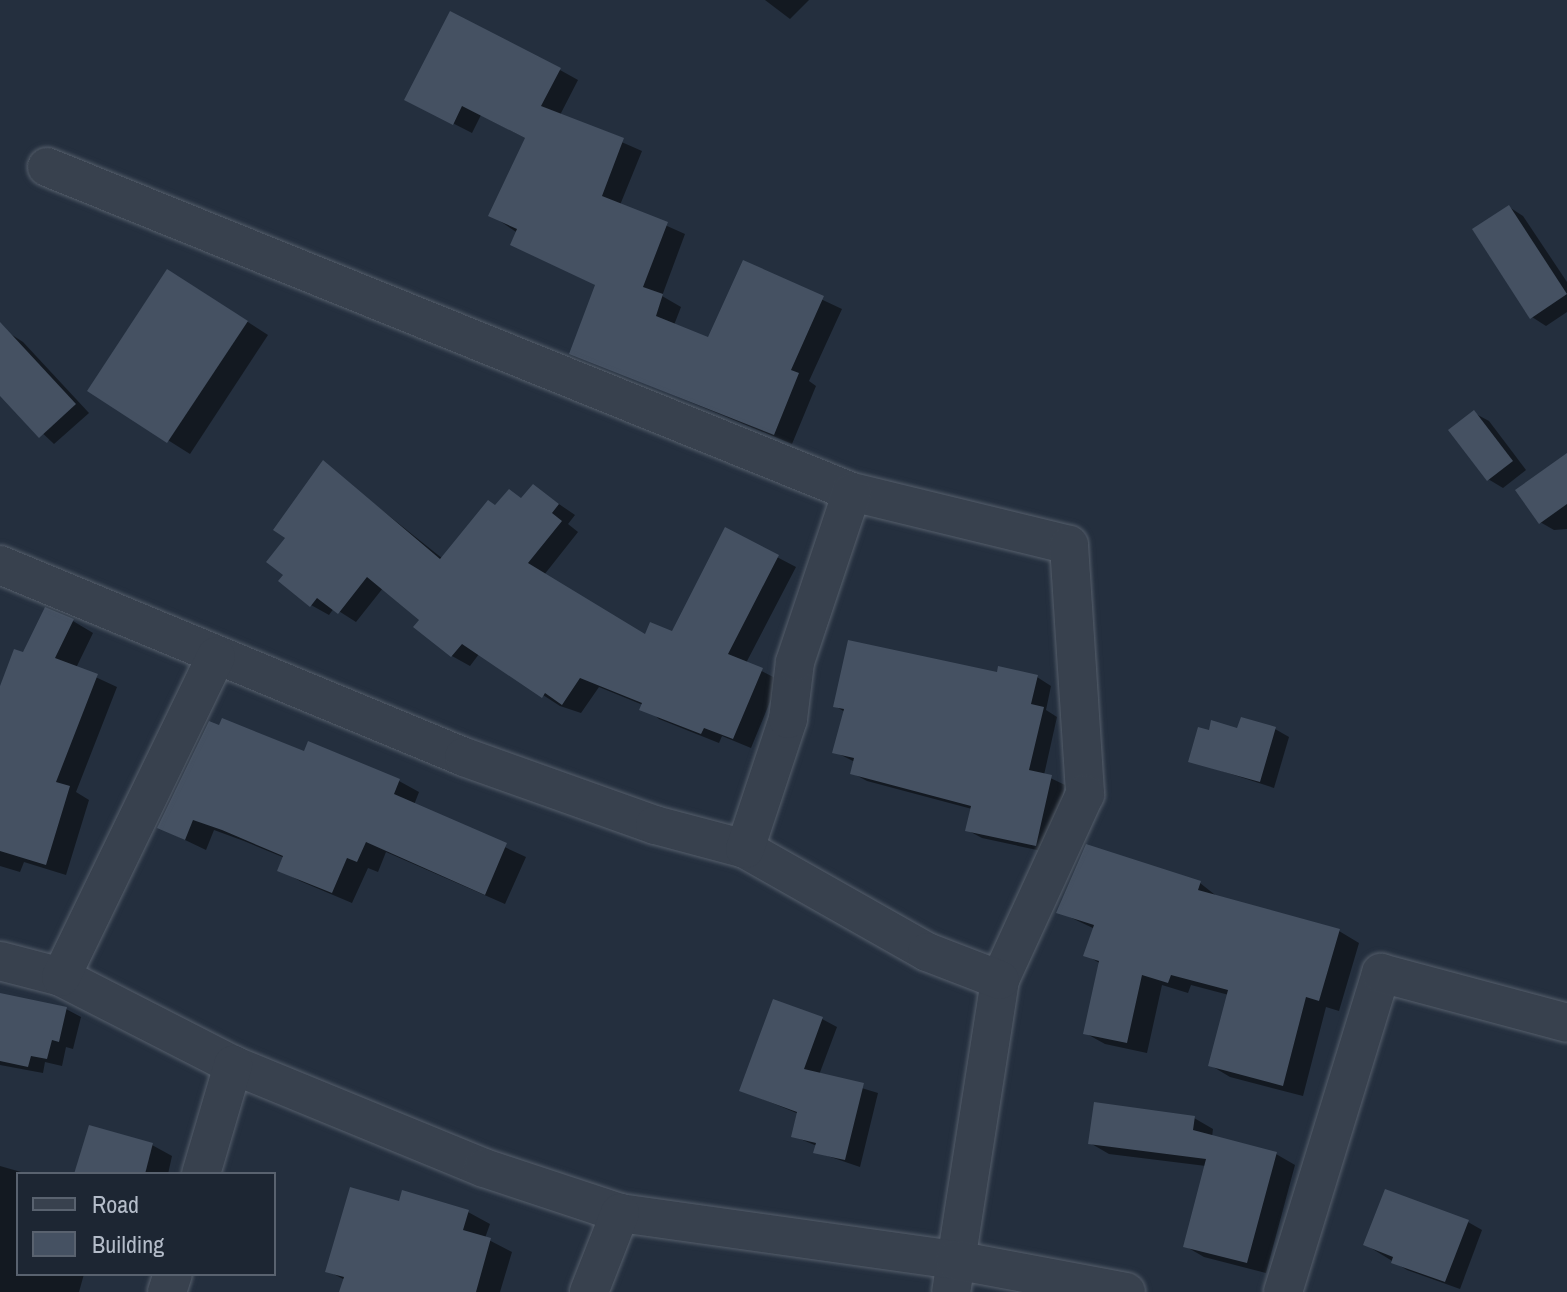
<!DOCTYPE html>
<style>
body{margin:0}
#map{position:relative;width:1567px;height:1292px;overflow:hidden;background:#242f3e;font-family:"Archivo Narrow",sans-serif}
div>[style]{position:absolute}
.shadow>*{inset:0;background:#0007}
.building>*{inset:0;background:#455162}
.roads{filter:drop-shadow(0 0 2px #565f6c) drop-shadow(0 0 2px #565f6c)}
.minor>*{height:38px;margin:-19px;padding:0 19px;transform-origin:19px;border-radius:19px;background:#38414e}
span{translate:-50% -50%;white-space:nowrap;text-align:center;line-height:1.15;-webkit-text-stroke:7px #1d2633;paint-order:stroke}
.legend{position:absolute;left:16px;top:1172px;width:260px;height:104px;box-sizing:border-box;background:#1d2633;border:2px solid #59626f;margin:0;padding:10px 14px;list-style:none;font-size:24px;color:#b4bcc9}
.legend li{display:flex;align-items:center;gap:16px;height:40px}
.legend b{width:40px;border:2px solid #59626f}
</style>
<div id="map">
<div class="shadow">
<div style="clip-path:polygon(765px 0,809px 0,790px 19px)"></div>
<div style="clip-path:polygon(560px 70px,578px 80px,560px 115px,642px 151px,620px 205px,685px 234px,662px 296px,681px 307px,674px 325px,709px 339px,744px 263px,842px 309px,809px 381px,816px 386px,792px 444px,572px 353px,597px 286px,491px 215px,527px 139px,481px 115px,472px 133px,425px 109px)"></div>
<div style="clip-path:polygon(1509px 207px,1523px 216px,1567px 282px,1567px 312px,1546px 326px,1532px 317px)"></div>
<div style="clip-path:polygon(189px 284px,268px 335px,190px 454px,90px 391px)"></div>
<div style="clip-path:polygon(9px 333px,23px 342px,89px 413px,54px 444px,0 393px,0 342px)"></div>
<div style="clip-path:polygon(1474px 413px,1489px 421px,1526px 470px,1503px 488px,1488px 479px)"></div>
<div style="clip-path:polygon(1567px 460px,1567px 529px,1554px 530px,1540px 522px)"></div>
<div style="clip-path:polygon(323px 463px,443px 559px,496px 507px,523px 499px,534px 487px,575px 515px,568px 524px,578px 532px,544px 575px,646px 636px,673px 633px,725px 530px,796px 567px,746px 663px,779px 680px,751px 748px,722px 736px,719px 743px,659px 719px,643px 705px,599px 687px,581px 713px,560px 706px,479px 654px,470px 666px,452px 656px,416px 627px,422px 619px,383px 588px,356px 622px,334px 608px,329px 615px,311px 605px,285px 574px,288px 538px)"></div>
<div style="clip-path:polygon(73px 621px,93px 633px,76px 668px,117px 687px,76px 792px,89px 800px,66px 875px,24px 862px,20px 872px,0 866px,0 687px,24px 655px)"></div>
<div style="clip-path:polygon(998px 675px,1037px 677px,1051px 686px,1046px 710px,1057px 717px,1044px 775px,1065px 785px,1051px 853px,982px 838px,967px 830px,972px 809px,867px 781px,852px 773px,855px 762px,835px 752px,845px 712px,835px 706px)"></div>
<div style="clip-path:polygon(1275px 729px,1289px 737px,1274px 788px,1191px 761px,1210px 732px)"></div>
<div style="clip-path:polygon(305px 753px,399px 781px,419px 792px,414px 805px,526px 857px,505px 904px,386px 852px,378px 872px,368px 868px,352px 903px,300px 881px,280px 870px,285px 858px,244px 841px,214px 830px,206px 850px,160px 828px)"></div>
<div style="clip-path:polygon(1200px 883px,1219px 898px,1339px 931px,1359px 943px,1339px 1011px,1326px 1007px,1303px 1096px,1230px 1077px,1210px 1065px,1229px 995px,1191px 985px,1188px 993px,1162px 985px,1147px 1053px,1105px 1044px,1085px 1033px,1101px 964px,1086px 955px,1095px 929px,1059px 912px)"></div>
<div style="clip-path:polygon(0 999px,66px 1009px,81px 1017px,73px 1049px,66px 1047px,62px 1066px,45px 1062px,43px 1073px,0 1065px)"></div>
<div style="clip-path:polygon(822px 1019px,837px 1027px,819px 1075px,878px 1093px,860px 1167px,816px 1152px,817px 1146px,793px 1136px,799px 1114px,741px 1090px)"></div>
<div style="clip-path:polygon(1194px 1118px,1213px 1129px,1212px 1137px,1276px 1154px,1295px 1165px,1266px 1273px,1204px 1257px,1185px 1246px,1206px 1166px,1109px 1154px,1090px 1143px)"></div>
<div style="clip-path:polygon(152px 1145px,172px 1156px,168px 1174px,76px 1174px)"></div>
<div style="clip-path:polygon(0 1166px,28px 1174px,18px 1174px,18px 1274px,84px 1274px,79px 1292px,0 1292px)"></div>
<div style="clip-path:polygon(401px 1203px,468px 1212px,490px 1224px,485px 1238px,512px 1252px,500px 1292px,341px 1292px,345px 1280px,328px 1271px)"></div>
<div style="clip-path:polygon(1468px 1222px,1482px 1230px,1460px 1289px,1407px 1270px,1366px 1245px)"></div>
</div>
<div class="building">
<div style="clip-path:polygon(450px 11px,561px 68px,541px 106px,624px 138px,602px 196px,668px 222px,643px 287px,663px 294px,656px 316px,708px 337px,743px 260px,824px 296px,791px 370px,799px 373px,774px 435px,569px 354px,595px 285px,510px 245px,517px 229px,488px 216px,525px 138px,462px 106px,453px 125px,404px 100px)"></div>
<div style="clip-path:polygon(1509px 205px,1567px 294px,1530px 319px,1472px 229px)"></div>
<div style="clip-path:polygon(167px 269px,248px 321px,167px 443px,87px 391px)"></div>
<div style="clip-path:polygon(0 322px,76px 404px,39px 438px,0 396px)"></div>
<div style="clip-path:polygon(1474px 410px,1513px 461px,1487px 481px,1448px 430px)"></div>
<div style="clip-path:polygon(1567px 453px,1567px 504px,1539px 524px,1515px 490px)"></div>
<div style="clip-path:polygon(323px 460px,440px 559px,488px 500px,495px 505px,509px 489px,521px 498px,533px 484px,559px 504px,552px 513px,562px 521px,528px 563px,645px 634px,650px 622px,672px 631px,725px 527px,779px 555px,728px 654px,763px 668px,733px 739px,704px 728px,701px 734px,639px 710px,642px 703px,580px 678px,562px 705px,545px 693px,542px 698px,462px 644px,451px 657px,413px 627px,419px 620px,367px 577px,338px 614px,317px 598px,310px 607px,278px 581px,283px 575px,266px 562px,285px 538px,273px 530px)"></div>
<div style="clip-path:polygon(45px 607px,74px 619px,55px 658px,98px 674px,56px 782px,70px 786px,46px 865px,0 851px,0 686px,14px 649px,23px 652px)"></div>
<div style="clip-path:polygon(848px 640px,997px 672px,998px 666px,1038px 675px,1031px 704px,1044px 707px,1029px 770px,1052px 775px,1036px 846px,965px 831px,971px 806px,850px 774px,854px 758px,832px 753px,844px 709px,833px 707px)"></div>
<div style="clip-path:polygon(1241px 717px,1276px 727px,1260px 782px,1188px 762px,1198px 727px,1209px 730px,1211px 720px,1237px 728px)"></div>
<div style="clip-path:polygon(222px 718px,304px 751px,308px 741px,400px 779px,394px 794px,507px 843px,485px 895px,366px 842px,357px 862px,347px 858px,332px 893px,277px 871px,283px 856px,222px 830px,193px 820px,185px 840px,157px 828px,209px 721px,219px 725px)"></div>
<div style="clip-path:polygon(1086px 844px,1201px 881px,1198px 890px,1340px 929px,1319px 1001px,1306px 997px,1283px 1086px,1208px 1066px,1228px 990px,1171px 975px,1168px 983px,1142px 975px,1127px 1043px,1083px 1034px,1099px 961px,1083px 956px,1094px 925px,1056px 913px)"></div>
<div style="clip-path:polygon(0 993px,67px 1007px,59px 1042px,52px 1040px,47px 1059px,31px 1056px,28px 1067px,0 1061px)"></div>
<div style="clip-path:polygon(773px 999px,823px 1017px,804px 1069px,864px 1083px,845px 1160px,813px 1153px,816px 1143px,791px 1137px,797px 1112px,739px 1091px)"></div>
<div style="clip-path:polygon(1094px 1102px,1195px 1116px,1193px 1130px,1277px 1152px,1247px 1263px,1183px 1247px,1206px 1159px,1088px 1144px)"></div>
<div style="clip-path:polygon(89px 1125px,153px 1143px,145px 1174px,74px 1174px)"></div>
<div style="clip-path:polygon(350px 1187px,399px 1201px,402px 1190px,469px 1210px,463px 1230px,491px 1238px,476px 1292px,339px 1292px,344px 1277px,325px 1272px)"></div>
<div style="clip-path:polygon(1385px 1189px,1469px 1220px,1445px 1282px,1391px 1263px,1393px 1257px,1363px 1245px)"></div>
</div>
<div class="roads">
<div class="minor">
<div style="left:47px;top:167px;width:868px;rotate:21.99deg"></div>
<div style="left:852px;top:492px;width:223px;rotate:13.7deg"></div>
<div style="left:1069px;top:545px;width:250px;rotate:86.3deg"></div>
<div style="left:1085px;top:794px;width:205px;rotate:114.6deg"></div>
<div style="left:1000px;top:980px;width:316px;rotate:98.9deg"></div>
<div style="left:0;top:565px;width:502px;rotate:22.48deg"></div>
<div style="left:464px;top:757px;width:203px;rotate:19.6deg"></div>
<div style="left:655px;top:825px;width:93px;rotate:14.9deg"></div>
<div style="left:745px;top:849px;width:209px;rotate:29.5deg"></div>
<div style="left:927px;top:952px;width:78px;rotate:21deg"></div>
<div style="left:745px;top:849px;width:137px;rotate:-71.7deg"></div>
<div style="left:788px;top:719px;width:57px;rotate:-83deg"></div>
<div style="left:795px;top:662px;width:179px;rotate:-71.5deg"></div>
<div style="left:0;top:961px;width:63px;rotate:14.7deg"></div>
<div style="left:61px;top:977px;width:193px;rotate:27.1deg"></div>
<div style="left:233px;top:1065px;width:271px;rotate:22.3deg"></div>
<div style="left:484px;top:1168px;width:143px;rotate:18.3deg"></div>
<div style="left:620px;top:1213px;width:338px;rotate:8deg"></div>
<div style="left:955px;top:1260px;width:174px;rotate:10.6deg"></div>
<div style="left:61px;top:977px;width:356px;rotate:-64.2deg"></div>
<div style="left:201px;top:1174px;width:114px;rotate:-73.6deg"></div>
<div style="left:167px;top:1292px;width:19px;rotate:-72deg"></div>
<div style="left:589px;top:1292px;width:85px;rotate:-68.6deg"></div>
<div style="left:1283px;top:1292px;width:334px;rotate:-72.9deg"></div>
<div style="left:1381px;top:973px;width:193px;rotate:15deg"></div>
</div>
</div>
<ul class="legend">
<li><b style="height:10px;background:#38414e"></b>Road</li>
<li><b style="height:22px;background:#455162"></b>Building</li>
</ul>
</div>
